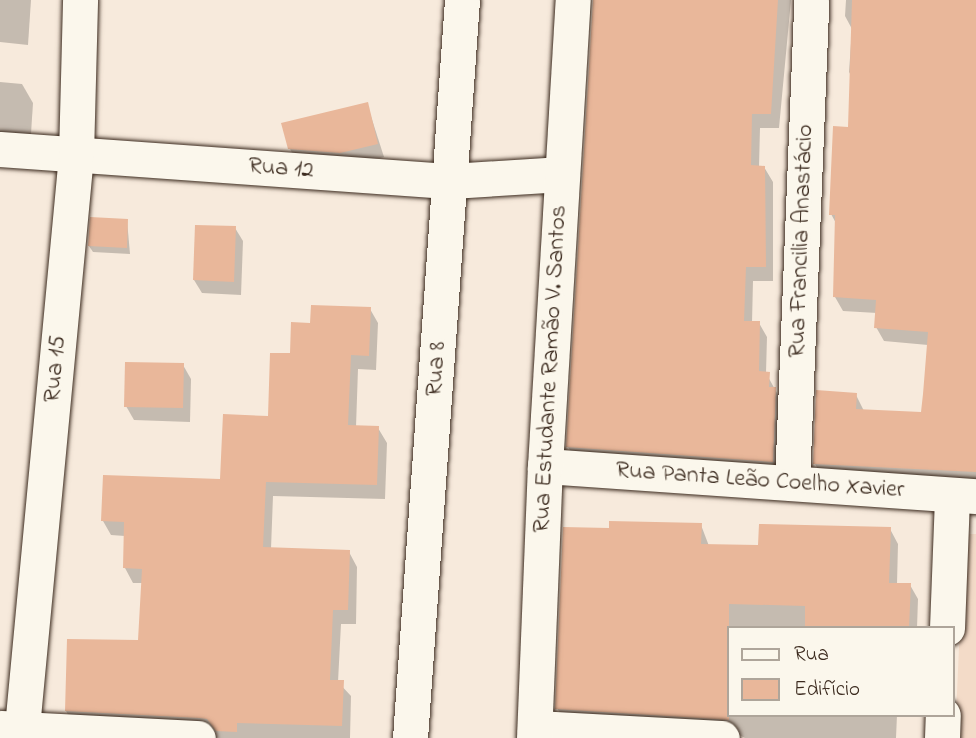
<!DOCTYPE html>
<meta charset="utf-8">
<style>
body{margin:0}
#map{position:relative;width:976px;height:738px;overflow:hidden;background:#f7eadc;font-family:"Indie Flower",sans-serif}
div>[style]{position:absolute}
.built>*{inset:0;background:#f3dbc8}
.shadow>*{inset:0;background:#0003}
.building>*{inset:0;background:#e9b79a}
.roads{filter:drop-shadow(0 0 2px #3b2a1e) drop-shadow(0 0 2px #3b2a1e)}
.street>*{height:35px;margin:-17.5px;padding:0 17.5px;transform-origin:17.5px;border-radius:17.5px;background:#fbf7ec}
span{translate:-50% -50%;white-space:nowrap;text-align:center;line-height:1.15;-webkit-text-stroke:6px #fbf7ec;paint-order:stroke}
.street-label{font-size:24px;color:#3b2a1e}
.legend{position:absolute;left:727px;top:626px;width:228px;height:91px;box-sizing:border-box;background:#fbf7ec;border:2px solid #aea59a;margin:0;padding:9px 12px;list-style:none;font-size:21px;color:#3b2a1e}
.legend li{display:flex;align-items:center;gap:14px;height:35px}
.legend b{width:35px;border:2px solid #aea59a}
</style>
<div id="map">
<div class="built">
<div style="clip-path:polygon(964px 534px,976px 534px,976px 738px,955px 738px)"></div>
</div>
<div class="shadow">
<div style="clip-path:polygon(0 0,31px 0,28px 45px,0 42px)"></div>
<div style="clip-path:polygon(595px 0,791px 0,779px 128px,760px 128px,759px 167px,764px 167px,773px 182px,773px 281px,753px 281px,752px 323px,759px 323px,767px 337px,766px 373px,783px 404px,780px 476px,577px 462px,568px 447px)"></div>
<div style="clip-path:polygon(846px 0,976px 0,976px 485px,823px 478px,815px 464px,856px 395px,864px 411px,922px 414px,928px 345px,884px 341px,876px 327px,877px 313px,843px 311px,835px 297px,837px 225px,831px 214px,850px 129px,853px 79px,849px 72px,852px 29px,845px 16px)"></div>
<div style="clip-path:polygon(0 82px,22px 84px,33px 103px,30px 149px,0 153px)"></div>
<div style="clip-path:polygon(367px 104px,384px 157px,348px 166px,298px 163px,290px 149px)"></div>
<div style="clip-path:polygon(127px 220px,130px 254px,93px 252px,89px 246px)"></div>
<div style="clip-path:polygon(235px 228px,243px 241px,241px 295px,202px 293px,194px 280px)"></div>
<div style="clip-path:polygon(370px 309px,378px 323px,376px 370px,358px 369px,356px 427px,378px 428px,387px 443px,385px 499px,273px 496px,271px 549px,349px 552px,357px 567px,356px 624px,341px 624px,338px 682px,351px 696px,350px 738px,220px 738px,75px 726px,66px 711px,140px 642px,143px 583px,133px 583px,125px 568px,125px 536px,111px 535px,103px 521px,222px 481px,270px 417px,291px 355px,312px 325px)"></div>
<div style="clip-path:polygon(183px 365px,191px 379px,190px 422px,134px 420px,126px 406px)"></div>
<div style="clip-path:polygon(701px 525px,709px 546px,760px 547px,890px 529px,898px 544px,897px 584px,910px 585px,918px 599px,917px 628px,729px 628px,729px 715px,897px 715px,896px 738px,745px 738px,733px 732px,566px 723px,557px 708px,610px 529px)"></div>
</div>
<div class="building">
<div style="clip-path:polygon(593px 0,778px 0,771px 114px,752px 114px,751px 165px,765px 166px,766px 267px,746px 267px,744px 321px,760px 321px,759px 371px,770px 372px,769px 387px,776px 387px,773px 462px,566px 447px)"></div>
<div style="clip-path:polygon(852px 0,976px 0,976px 472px,813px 464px,816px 390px,857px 393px,856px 409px,921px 412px,923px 394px,928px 332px,874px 328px,876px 300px,833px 297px,835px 215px,829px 215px,833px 126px,848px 127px)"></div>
<div style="clip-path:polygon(368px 102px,378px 144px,340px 153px,288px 149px,281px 123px)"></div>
<div style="clip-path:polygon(90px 217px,128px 219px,127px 248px,88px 246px)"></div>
<div style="clip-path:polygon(195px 225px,236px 226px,234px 282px,193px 280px)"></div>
<div style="clip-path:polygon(311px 305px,371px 307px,369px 356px,351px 355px,348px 425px,379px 426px,377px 485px,266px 482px,263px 547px,350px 550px,348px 610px,333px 610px,330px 680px,344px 680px,342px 726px,237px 723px,237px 732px,216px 731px,207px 719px,199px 718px,65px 711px,67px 639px,138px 640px,142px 569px,123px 568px,124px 522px,101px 521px,103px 475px,220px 479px,223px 414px,268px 416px,270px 353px,290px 353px,291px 322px,310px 323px)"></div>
<div style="clip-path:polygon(125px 362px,184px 363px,183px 408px,124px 407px)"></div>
<div style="clip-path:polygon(609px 521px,702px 523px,701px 544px,758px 545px,759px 524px,891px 527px,889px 583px,911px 583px,909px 628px,805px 628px,805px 606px,729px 604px,729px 720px,555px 709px,563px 527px,609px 528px)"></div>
</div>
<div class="roads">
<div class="street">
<div style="left:0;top:149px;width:452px;rotate:4.1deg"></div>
<div style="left:451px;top:181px;width:111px;rotate:-3.6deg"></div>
<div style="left:545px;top:466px;width:432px;rotate:4deg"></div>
<div style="left:792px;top:483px;width:483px;rotate:-87.7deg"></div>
<div style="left:947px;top:628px;width:133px;rotate:-87.8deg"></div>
<div style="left:0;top:728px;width:198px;rotate:2.9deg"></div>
<div style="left:535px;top:728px;width:187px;rotate:3.1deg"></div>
<div style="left:21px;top:738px;width:586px;rotate:-84.61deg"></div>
<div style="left:76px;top:155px;width:155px;rotate:-88.5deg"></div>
<div style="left:410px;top:738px;width:740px;rotate:-85.97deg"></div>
<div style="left:534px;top:738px;width:272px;rotate:-87.7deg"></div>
<div style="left:545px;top:466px;width:467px;rotate:-86.6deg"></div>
<div style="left:942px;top:738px;width:23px;rotate:-88deg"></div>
</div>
</div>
<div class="street-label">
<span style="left:281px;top:169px;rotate:4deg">Rua 12</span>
<span style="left:802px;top:241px;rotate:-88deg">Rua Francilia Anastácio</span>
<span style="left:56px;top:369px;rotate:-85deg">Rua 15</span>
<span style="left:437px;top:369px;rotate:-86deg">Rua 8</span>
<span style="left:551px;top:369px;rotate:-87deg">Rua Estudante Ramão V. Santos</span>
<span style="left:760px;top:481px;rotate:4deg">Rua Panta Leão Coelho Xavier</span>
</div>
<ul class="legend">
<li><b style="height:9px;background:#fbf7ec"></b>Rua</li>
<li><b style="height:19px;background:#e9b79a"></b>Edifício</li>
</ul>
</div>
